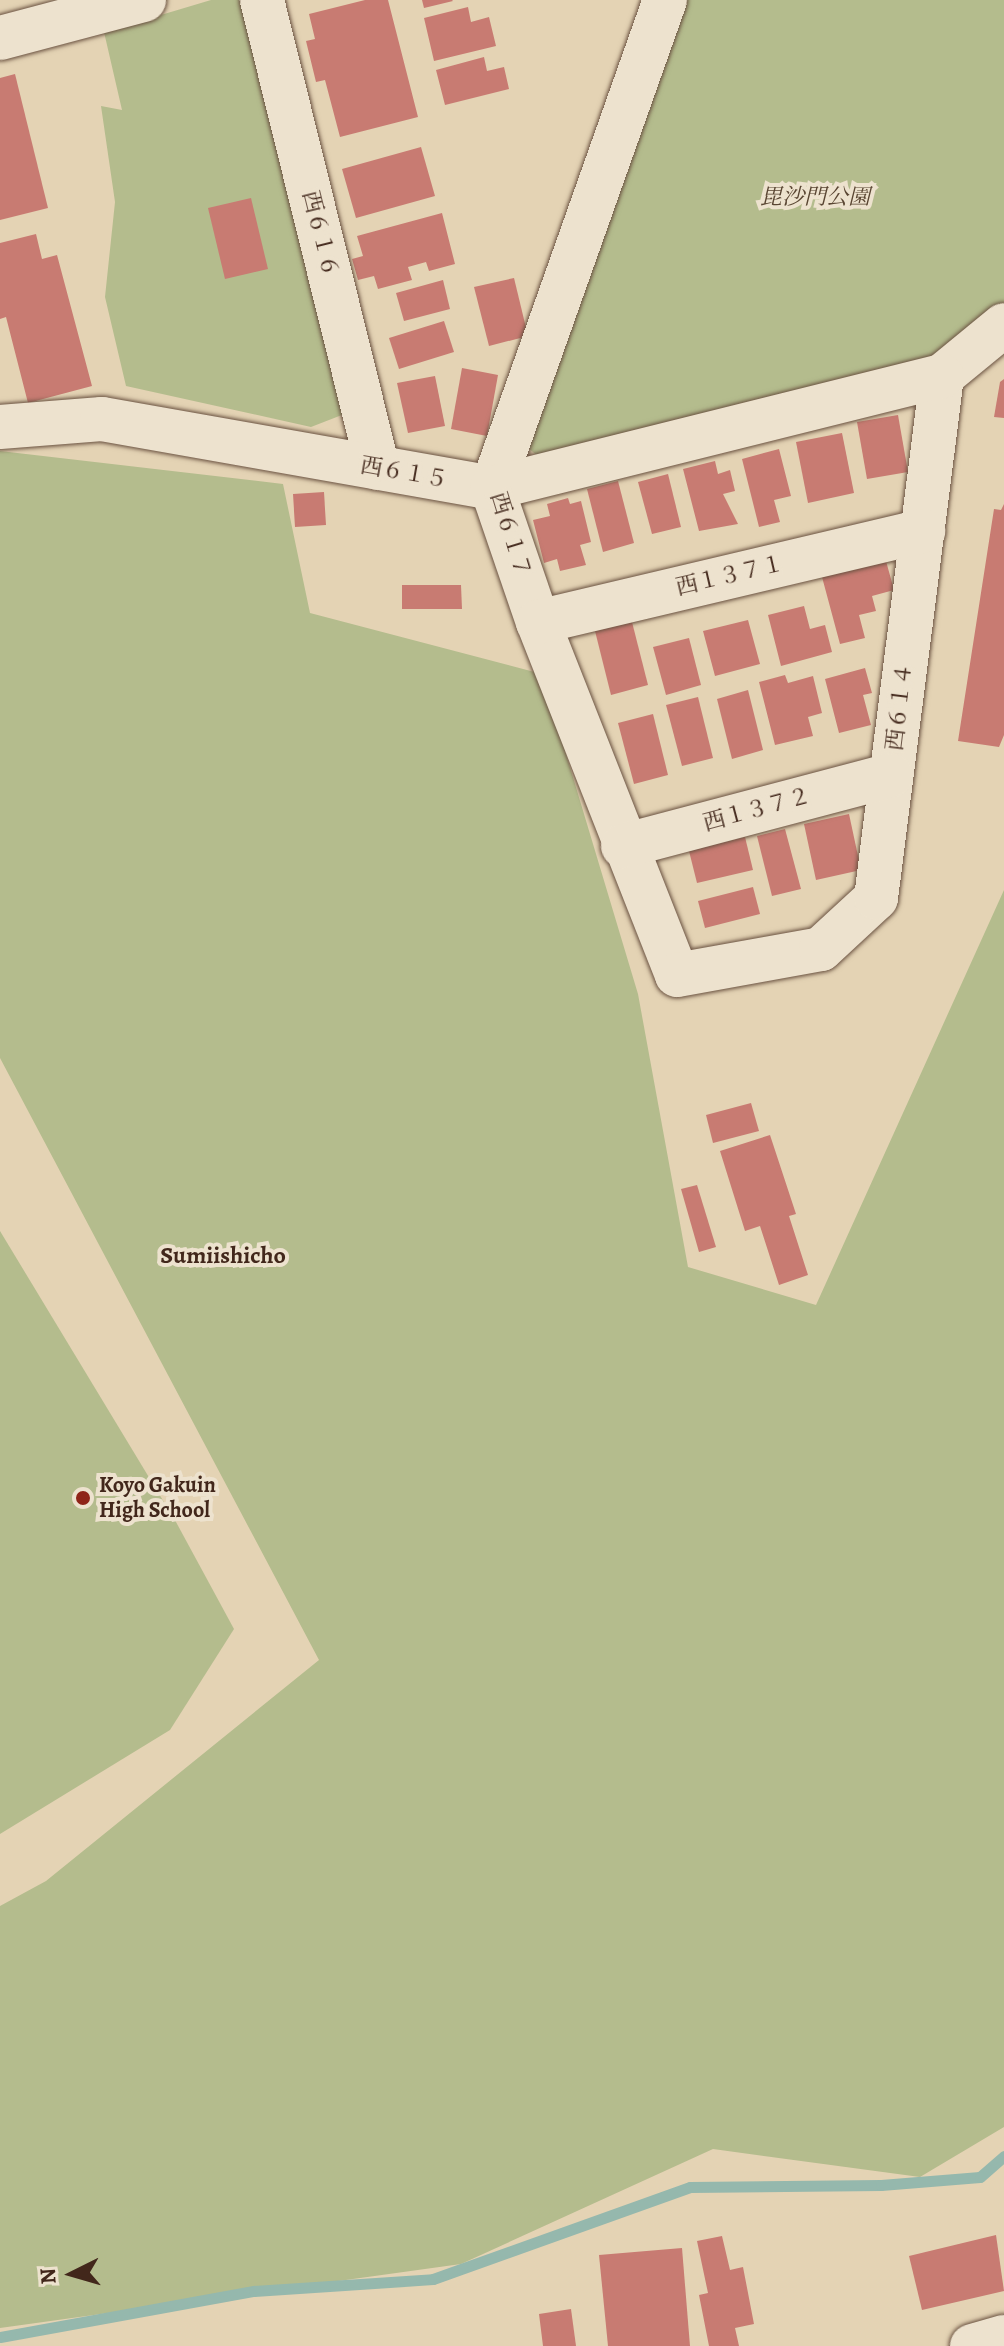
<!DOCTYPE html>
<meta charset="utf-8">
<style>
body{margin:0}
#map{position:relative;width:1004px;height:2346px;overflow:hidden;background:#e4d3b4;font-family:Alegreya,"Noto Serif JP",serif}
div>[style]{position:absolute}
.green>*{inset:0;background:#b4bc8d}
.stream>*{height:11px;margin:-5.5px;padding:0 5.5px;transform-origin:5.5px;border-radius:5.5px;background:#95b8ad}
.building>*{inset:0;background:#c87b72}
.roads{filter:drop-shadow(0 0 2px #6a5241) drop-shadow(0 0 2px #6a5241)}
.minor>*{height:44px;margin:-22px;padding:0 22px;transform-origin:22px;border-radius:22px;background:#ede2ce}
.dots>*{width:22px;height:22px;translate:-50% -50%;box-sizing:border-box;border:4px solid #ede2ce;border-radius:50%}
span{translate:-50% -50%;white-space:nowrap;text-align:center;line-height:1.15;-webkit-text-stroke:8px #ede2ce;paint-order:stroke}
.park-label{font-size:22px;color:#594532;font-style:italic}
.street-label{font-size:22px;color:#42271b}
.poi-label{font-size:22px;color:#42271b;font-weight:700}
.left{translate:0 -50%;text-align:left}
.neighbourhood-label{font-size:24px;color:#42271b;font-weight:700}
.north{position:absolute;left:32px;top:2234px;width:80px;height:80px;-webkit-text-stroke:6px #ede2ce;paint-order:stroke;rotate:265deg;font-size:22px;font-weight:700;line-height:32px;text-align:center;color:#42271b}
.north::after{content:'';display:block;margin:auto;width:28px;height:36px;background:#42271b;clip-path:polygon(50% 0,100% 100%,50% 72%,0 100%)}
</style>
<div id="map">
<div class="green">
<div style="clip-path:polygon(211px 0,243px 0,347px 413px,311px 427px,126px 386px,105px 297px,115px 202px,101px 106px,122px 110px,104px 32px)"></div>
<div style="clip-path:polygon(684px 0,1004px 0,1004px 305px,943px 361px,545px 462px,527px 447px)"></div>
<div style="clip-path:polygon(0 451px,283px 484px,310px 613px,542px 674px,638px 994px,688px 1267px,816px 1305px,1004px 890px,1004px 2127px,920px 2177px,713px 2149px,461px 2264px,0 2328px,0 1906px,46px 1881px,319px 1660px,0 1058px)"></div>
<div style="clip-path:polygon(0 1231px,176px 1522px,234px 1629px,170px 1730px,0 1834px)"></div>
</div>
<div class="stream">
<div style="left:0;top:2337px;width:258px;rotate:-10.3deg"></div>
<div style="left:254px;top:2291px;width:179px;rotate:-3.8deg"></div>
<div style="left:433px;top:2279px;width:273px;rotate:-19.7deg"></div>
<div style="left:690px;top:2187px;width:191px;rotate:-0.6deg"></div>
<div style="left:881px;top:2185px;width:99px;rotate:-4.6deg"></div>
<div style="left:980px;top:2177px;width:32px;rotate:-41deg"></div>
</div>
<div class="building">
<div style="clip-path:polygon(365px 0,388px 0,418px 117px,340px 137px,325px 80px,316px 82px,306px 41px,315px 39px,309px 14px)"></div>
<div style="clip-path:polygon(422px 0,452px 0,453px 1px,424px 8px)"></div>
<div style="clip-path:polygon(468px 7px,471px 22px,489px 17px,496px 46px,434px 61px,424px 18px)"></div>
<div style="clip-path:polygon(484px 57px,487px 71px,504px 67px,509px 89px,445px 105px,436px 70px)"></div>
<div style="clip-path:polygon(15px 74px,48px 208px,0 220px,0 78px)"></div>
<div style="clip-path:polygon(421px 147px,435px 196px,356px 218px,342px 169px)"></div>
<div style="clip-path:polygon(251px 198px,268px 269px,225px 279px,208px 208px)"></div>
<div style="clip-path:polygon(442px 213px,455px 264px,429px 271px,426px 262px,408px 267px,412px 280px,378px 289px,374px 276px,358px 280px,352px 259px,363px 256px,357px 236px)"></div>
<div style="clip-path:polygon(36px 234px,42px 259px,57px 255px,92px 386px,28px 403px,6px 317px,0 319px,0 243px)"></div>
<div style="clip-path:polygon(514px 278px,528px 336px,489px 346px,474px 287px)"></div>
<div style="clip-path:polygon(443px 280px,450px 309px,404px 321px,396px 293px)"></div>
<div style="clip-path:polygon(444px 321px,454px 352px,399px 369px,389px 338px)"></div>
<div style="clip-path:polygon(462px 368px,498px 375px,487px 436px,451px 429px)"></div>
<div style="clip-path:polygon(435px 376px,445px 426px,408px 433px,397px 383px)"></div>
<div style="clip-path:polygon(1004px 379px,1004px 418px,994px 417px,1000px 382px)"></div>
<div style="clip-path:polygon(898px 415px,908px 472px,867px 479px,857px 422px)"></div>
<div style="clip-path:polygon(842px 433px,854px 493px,808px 503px,796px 442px)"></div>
<div style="clip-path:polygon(779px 449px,791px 496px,774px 500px,780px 522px,759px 527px,742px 459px)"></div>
<div style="clip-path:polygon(715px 461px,718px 474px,730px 470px,735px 491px,723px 494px,738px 524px,699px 531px,683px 469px)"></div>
<div style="clip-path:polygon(668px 474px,681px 527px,652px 534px,638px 482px)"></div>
<div style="clip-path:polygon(618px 481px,634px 543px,603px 552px,587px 489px)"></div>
<div style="clip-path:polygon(324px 492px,326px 525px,295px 527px,293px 494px)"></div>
<div style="clip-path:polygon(568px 498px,570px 504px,581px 501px,591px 542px,580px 545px,586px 565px,560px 571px,557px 559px,544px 563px,533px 520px,550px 516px,547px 504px)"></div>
<div style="clip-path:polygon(1004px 504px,1004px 735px,999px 747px,958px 741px,994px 509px,1001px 510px)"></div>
<div style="clip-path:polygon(886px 561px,894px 590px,872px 596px,876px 611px,859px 615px,865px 638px,840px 644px,822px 577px)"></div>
<div style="clip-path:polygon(402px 585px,461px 585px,462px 609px,402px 609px)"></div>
<div style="clip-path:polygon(804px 606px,810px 629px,825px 625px,832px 652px,781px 666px,768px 615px)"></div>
<div style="clip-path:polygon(748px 620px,760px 664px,715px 676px,703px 631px)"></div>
<div style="clip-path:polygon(632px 622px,648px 685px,611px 695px,595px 631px)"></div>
<div style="clip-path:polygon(689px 638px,701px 685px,666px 695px,653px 647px)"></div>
<div style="clip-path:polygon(865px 668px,872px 693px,863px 695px,871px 725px,839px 733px,825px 679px)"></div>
<div style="clip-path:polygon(785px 675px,788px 683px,813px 676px,822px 713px,808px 717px,813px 736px,775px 745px,759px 682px)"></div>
<div style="clip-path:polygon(748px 690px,763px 750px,732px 759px,717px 699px)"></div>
<div style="clip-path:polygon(698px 697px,713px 758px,682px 766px,666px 705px)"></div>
<div style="clip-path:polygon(653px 714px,668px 775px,634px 784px,618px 723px)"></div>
<div style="clip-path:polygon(849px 814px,861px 870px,816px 880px,804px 824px)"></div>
<div style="clip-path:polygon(785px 829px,801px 889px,772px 896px,757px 836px)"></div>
<div style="clip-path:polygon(745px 837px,753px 870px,697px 883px,689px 851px)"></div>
<div style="clip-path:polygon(753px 887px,760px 914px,705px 928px,698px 901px)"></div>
<div style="clip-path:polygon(751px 1103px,759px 1131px,713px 1143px,706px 1115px)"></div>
<div style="clip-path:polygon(770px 1135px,796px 1214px,789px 1216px,808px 1275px,779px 1285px,760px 1226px,745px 1231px,720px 1151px)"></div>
<div style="clip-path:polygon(697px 1185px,716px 1247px,699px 1252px,681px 1189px)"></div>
<div style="clip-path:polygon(996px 2235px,1004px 2291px,922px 2310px,909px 2256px)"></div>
<div style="clip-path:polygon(722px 2236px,730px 2270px,743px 2267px,754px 2324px,735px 2328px,739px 2346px,709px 2346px,699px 2295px,708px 2293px,697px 2241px)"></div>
<div style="clip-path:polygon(682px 2248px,690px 2346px,608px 2346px,599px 2255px)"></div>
<div style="clip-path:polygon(571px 2309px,576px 2346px,543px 2346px,539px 2314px)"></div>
</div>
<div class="roads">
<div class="minor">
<div style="left:262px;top:0;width:482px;rotate:76.1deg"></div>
<div style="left:665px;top:0;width:518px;rotate:109.52deg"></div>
<div style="left:492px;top:488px;width:142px;rotate:71.1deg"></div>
<div style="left:538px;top:622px;width:379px;rotate:68.5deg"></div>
<div style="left:677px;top:975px;width:146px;rotate:-10.2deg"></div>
<div style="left:821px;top:949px;width:75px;rotate:-42.8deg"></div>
<div style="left:876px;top:898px;width:526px;rotate:-82.79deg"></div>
<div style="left:942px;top:376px;width:80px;rotate:-39.4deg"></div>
<div style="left:0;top:38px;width:149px;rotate:-14.8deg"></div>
<div style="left:0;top:427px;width:102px;rotate:-4.5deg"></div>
<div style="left:102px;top:419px;width:396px;rotate:10deg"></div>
<div style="left:492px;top:488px;width:464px;rotate:-14deg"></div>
<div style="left:538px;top:622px;width:396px;rotate:-13.3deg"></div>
<div style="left:623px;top:846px;width:277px;rotate:-14.8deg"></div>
<div style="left:972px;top:2346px;width:33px;rotate:-16deg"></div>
</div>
</div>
<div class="dots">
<div style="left:83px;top:1498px;background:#8f2418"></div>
</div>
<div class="park-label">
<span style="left:815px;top:198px">毘沙門公園</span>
</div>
<div class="street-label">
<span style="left:320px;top:234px;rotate:76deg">西６１６</span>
<span style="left:404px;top:473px;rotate:10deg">西６１５</span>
<span style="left:510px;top:535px;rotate:73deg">西６１７</span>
<span style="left:730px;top:576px;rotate:-13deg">西１３７１</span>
<span style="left:900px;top:707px;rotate:-83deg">西６１４</span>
<span style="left:757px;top:810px;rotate:-15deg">西１３７２</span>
</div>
<div class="poi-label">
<span class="left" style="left:99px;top:1498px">Koyo Gakuin<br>High School</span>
</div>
<div class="neighbourhood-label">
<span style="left:223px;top:1256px">Sumiishicho</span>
</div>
<div class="north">N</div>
</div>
